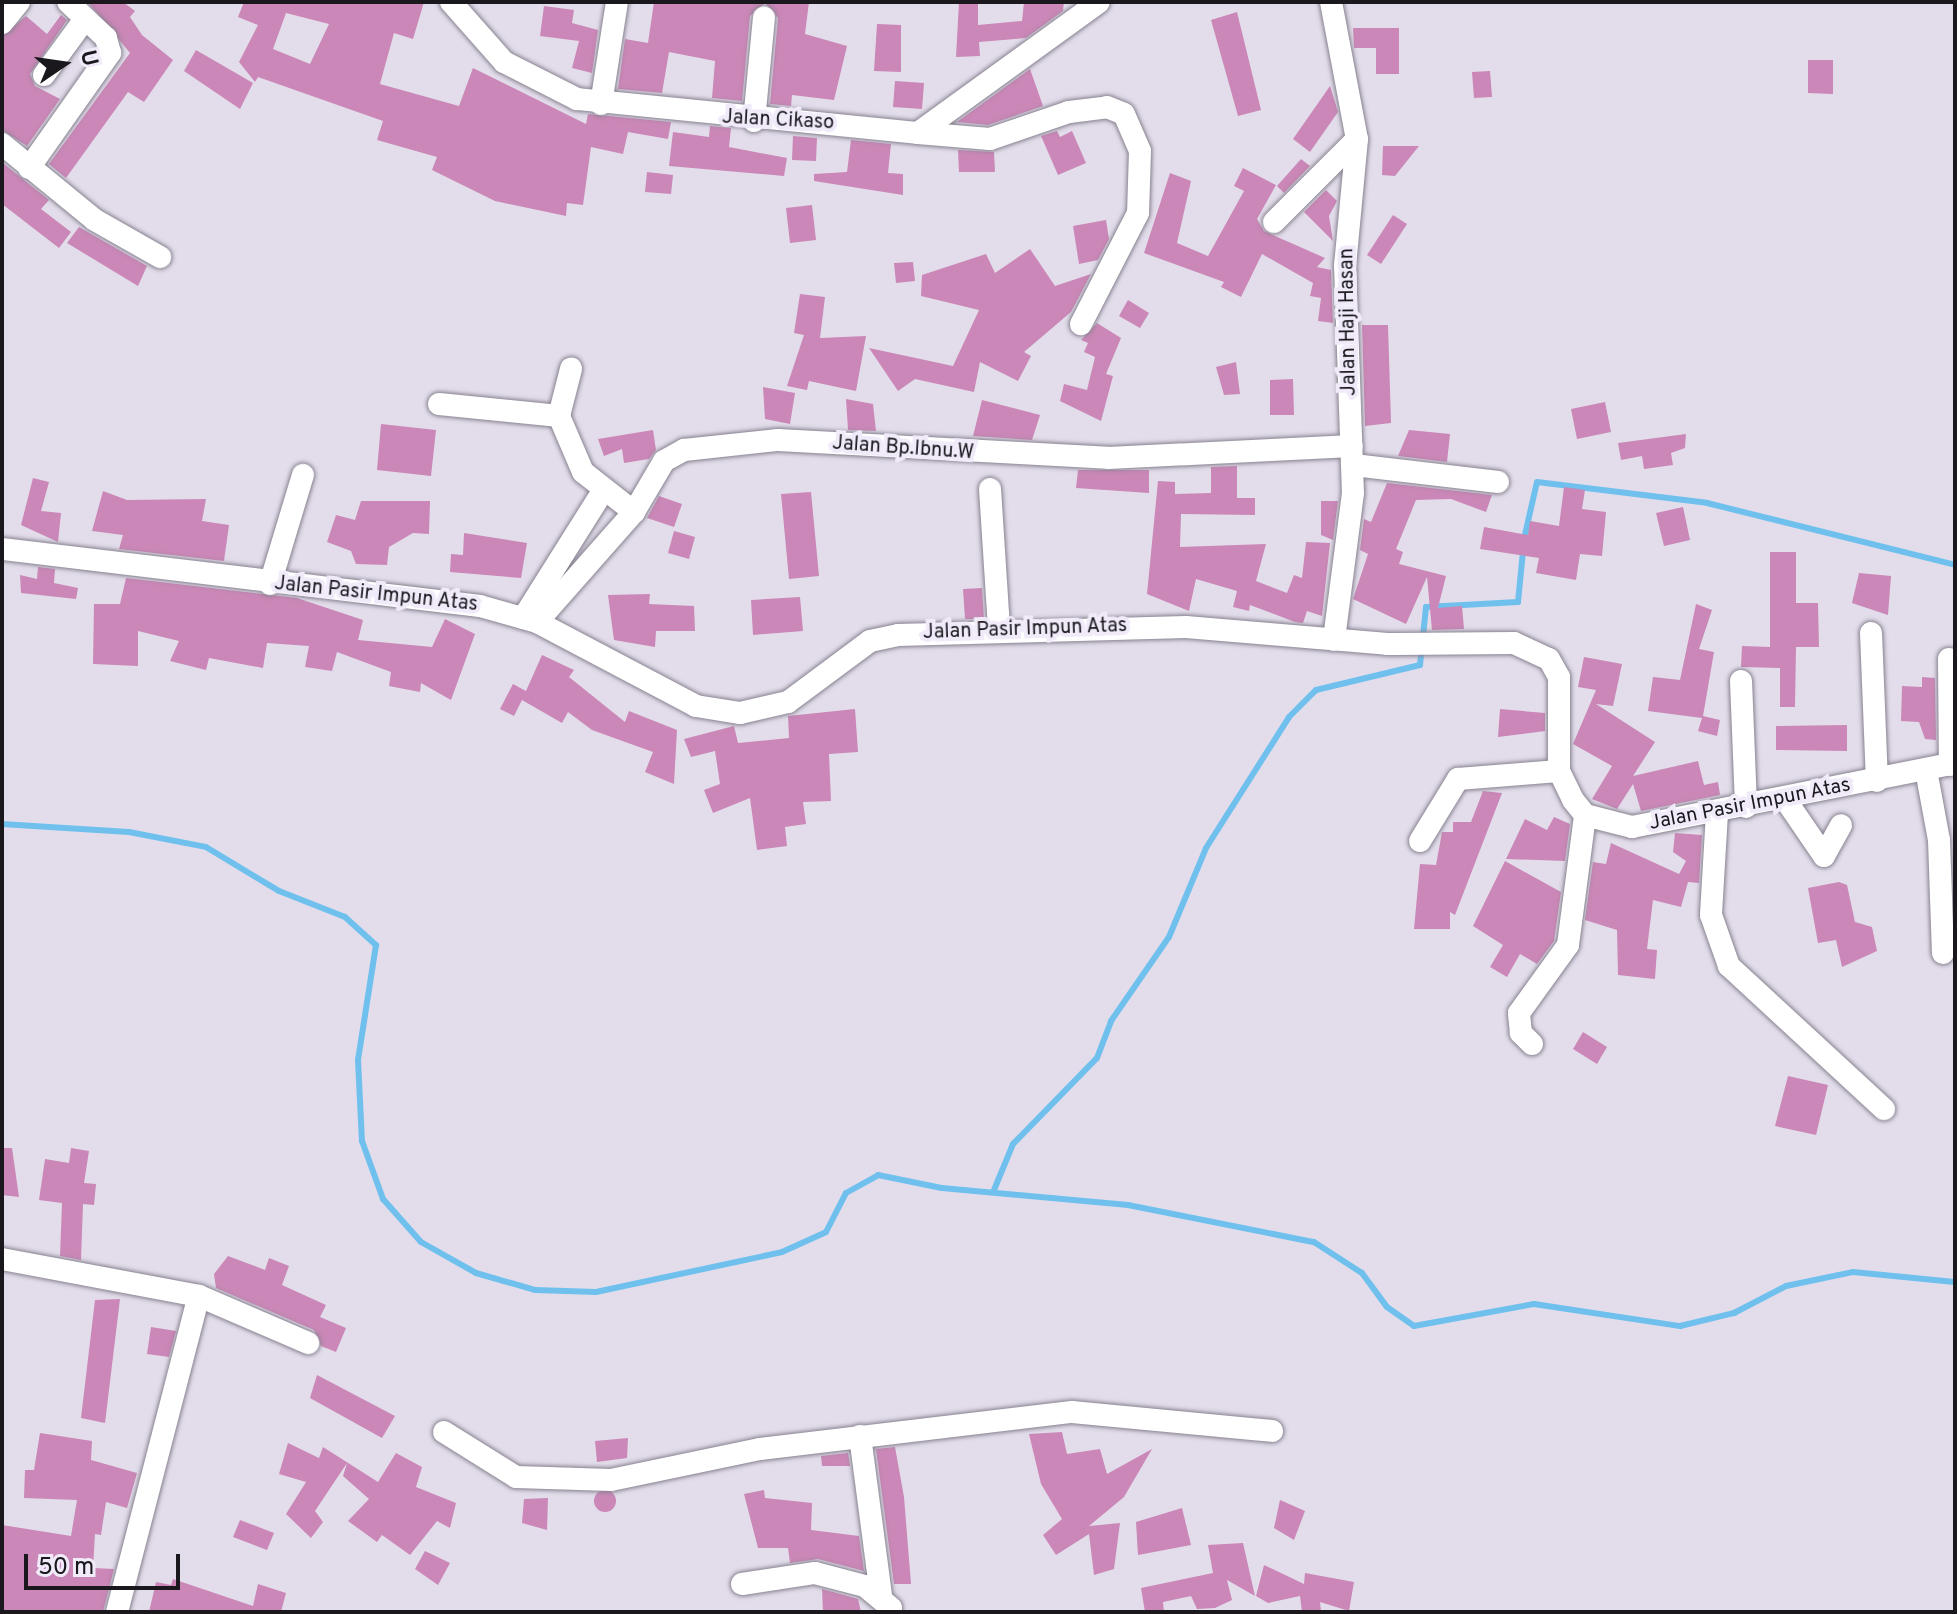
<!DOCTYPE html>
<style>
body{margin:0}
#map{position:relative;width:1957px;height:1614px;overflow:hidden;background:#e3ddeb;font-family:Overpass,sans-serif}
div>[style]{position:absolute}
.stream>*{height:6px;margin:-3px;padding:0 3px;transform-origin:3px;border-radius:3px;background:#70c0ee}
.building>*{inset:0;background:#ca87b7}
.round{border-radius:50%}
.roads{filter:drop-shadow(0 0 2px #888290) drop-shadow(0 0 2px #888290)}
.minor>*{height:22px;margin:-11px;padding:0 11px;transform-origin:11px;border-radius:11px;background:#fff}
span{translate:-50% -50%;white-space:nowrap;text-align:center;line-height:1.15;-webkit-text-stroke:8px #f0eaf9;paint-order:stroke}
.street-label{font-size:20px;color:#1a181d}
.frame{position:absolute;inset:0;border:4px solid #1a181d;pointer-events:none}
.north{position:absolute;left:24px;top:24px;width:80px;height:80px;-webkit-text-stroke:6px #f0eaf9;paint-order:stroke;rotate:77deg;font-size:22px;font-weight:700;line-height:32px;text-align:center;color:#1a181d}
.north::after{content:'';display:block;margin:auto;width:28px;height:36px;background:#1a181d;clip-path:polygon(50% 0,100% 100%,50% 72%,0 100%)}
.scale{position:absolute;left:24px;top:1554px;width:156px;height:36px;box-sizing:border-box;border:4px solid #1a181d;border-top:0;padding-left:10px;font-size:24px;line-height:28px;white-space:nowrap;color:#1a181d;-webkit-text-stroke:6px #f0eaf9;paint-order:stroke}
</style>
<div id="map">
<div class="stream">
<div style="left:1524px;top:539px;width:58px;rotate:-77.2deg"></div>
<div style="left:1537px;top:482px;width:171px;rotate:7deg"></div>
<div style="left:1707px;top:503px;width:256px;rotate:14deg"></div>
<div style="left:2px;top:824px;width:127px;rotate:3.6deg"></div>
<div style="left:129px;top:832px;width:78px;rotate:11deg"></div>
<div style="left:206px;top:847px;width:85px;rotate:31.1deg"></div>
<div style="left:279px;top:891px;width:71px;rotate:21.5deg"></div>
<div style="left:345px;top:917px;width:42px;rotate:42.1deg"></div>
<div style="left:376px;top:945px;width:116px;rotate:98.9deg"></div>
<div style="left:358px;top:1060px;width:81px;rotate:87.2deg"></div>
<div style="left:362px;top:1141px;width:62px;rotate:70.1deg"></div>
<div style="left:383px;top:1199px;width:57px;rotate:48.5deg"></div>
<div style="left:421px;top:1242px;width:63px;rotate:29.4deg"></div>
<div style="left:476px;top:1273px;width:61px;rotate:16.1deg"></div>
<div style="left:535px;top:1290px;width:61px;rotate:1.9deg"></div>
<div style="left:596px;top:1292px;width:190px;rotate:-12.1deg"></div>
<div style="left:782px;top:1252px;width:48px;rotate:-24.4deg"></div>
<div style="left:826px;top:1232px;width:44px;rotate:-62.9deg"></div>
<div style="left:846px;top:1193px;width:37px;rotate:-29deg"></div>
<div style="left:878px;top:1175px;width:65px;rotate:11.5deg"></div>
<div style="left:942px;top:1188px;width:187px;rotate:5.2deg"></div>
<div style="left:1128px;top:1205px;width:190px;rotate:11.3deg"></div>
<div style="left:1314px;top:1242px;width:57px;rotate:32.9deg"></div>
<div style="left:1362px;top:1273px;width:42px;rotate:53.7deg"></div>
<div style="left:1387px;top:1307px;width:33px;rotate:35deg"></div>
<div style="left:1414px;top:1326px;width:122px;rotate:-10.4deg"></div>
<div style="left:1534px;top:1304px;width:148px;rotate:8.6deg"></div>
<div style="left:1680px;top:1326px;width:56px;rotate:-13.5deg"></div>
<div style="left:1734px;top:1313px;width:59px;rotate:-27.4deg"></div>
<div style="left:1786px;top:1286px;width:68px;rotate:-11.8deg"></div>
<div style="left:1853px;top:1272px;width:102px;rotate:5.6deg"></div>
<div style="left:994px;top:1190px;width:50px;rotate:-67.6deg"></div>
<div style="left:1013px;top:1144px;width:120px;rotate:-45.7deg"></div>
<div style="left:1097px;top:1058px;width:40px;rotate:-69deg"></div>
<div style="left:1111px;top:1021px;width:102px;rotate:-55.4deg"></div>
<div style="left:1169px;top:937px;width:96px;rotate:-67.4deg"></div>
<div style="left:1206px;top:848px;width:155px;rotate:-57.6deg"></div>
<div style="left:1289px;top:717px;width:38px;rotate:-45deg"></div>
<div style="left:1316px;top:690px;width:107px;rotate:-13.5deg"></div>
<div style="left:1420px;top:665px;width:58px;rotate:-84.1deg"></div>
<div style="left:1426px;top:607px;width:92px;rotate:-3.1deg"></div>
<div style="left:1518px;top:602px;width:51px;rotate:-84.4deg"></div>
</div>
<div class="building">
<div style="clip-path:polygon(88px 2px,123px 2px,135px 11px,130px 17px,142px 35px,173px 60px,144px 102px,128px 92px,66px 178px,49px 164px,130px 53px)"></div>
<div style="clip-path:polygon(evenodd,244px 2px,424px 2px,413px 39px,394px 33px,380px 84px,459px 106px,473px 68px,586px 124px,588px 114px,671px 122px,668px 139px,628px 132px,623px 154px,591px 147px,583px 205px,567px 203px,566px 216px,495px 201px,432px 170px,437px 157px,377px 140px,383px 121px,258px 77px,255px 82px,239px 62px,258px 25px,238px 17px,244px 2px,286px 13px,329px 24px,310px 64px,273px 49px,286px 13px)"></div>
<div style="clip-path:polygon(654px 2px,809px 2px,805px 34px,847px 46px,834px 100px,792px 95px,791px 106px,770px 104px,778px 18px,765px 3px,750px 16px,742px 101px,712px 98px,715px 61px,669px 52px,662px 93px,618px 89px,625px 39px,648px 43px)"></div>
<div style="clip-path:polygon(959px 2px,978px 2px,978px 25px,1022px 21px,1024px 2px,1064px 2px,1063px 11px,1026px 38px,979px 42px,980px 56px,956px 57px)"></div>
<div style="clip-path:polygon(544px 6px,574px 10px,572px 23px,598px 30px,592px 73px,572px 68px,579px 41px,540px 36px)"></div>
<div style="clip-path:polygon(1237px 12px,1261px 110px,1238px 116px,1211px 20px)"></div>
<div style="clip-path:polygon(61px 15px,67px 20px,30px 74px,35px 86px,60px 99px,27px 146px,2px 130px,2px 37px,26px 16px,47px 34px)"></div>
<div style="clip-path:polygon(877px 24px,901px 25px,901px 72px,874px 71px)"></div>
<div style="clip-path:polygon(1353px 28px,1399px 28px,1399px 74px,1376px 74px,1376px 48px,1354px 48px)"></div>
<div style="clip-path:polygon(196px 50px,253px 83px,240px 109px,184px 71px)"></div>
<div style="clip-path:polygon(1808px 60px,1833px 60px,1833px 94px,1808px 93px)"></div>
<div style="clip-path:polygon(1030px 69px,1043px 106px,988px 125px,957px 122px)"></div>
<div style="clip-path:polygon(1490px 71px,1492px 97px,1474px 98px,1472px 72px)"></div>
<div style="clip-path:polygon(895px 81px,924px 83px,922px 109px,893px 107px)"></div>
<div style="clip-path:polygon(1330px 86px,1338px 112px,1310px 152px,1293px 139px)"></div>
<div style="clip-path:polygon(710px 126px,731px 128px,729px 147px,787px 158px,784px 176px,669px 166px,673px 132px,709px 137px)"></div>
<div style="clip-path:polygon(1057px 131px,1060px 137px,1072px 131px,1086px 163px,1058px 175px,1041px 136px)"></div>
<div style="clip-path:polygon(793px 136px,817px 138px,816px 161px,792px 160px)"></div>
<div style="clip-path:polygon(851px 140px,891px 144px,888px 173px,903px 174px,903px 195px,814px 181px,814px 174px,847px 172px)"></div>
<div style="clip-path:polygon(1383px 146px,1419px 146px,1395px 176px,1382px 175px)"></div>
<div style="clip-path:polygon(958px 150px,994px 152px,995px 172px,959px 172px)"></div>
<div style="clip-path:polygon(1301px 159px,1310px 166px,1284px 193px,1277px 186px)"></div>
<div style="clip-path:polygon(4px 164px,49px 200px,41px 209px,71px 232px,59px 248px,2px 204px)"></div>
<div style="clip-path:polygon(1243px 168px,1276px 185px,1257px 219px,1264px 231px,1325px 258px,1317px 267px,1331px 270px,1333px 323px,1318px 321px,1321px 298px,1310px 296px,1313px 283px,1262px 254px,1241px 297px,1221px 287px,1224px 282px,1144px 253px,1170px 173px,1191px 181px,1177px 243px,1208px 256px,1244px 191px,1234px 186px)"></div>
<div style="clip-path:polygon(647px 172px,673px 175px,671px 194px,645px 192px)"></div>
<div style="clip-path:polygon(1326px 190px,1337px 201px,1329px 216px,1333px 241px,1304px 212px)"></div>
<div style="clip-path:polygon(812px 205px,816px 240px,790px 243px,786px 208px)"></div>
<div style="clip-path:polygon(1393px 215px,1407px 224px,1381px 264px,1367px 255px)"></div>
<div style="clip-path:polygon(1106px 220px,1109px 239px,1098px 260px,1079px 264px,1073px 226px)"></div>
<div style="clip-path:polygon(79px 227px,147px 266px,138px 286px,67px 243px)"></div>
<div style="clip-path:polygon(1030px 249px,1055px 286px,1091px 274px,1071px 312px,1024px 352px,1031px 356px,1018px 381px,980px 362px,974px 392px,915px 379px,898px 391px,869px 348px,953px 366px,979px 310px,921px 296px,922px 275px,986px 254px,995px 273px)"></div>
<div style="clip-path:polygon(913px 262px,915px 281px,896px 283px,894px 263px)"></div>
<div style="clip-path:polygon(800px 294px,825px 297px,820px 338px,866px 336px,856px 391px,809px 381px,807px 390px,787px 386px,804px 335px,794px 333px)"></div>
<div style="clip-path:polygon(1128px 300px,1149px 313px,1140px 328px,1119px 316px)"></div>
<div style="clip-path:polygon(1097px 323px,1121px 338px,1106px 374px,1113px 376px,1101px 421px,1060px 401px,1064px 384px,1087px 390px,1095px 357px,1084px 352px,1088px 343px,1081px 340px)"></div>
<div style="clip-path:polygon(1362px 325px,1388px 325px,1391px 423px,1365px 426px)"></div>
<div style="clip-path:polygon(1236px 362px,1240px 394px,1224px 395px,1216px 367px)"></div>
<div style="clip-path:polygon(1293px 379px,1294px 415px,1270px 415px,1270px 380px)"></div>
<div style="clip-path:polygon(763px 387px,795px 393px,790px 424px,765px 419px)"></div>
<div style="clip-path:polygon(846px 399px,873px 404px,876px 431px,848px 430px)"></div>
<div style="clip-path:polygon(982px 400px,1040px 415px,1032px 440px,973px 436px)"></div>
<div style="clip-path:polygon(1605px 402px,1611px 432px,1577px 439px,1571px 409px)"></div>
<div style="clip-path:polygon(381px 424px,436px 430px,431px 476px,377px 470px)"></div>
<div style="clip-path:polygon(653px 430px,656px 450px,649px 459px,624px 463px,622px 449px,604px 456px,598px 439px)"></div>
<div style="clip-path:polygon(1409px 430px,1450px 434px,1447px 462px,1398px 456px)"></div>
<div style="clip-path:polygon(1686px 434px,1685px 448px,1671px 453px,1673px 465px,1644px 469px,1642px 456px,1621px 460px,1618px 443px)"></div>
<div style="clip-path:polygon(1237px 466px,1237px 498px,1255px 498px,1255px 515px,1181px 514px,1180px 547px,1266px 544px,1256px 581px,1287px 593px,1294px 575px,1302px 578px,1306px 542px,1330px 543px,1322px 616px,1307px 611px,1303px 623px,1295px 622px,1250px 605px,1249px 611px,1233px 607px,1237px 591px,1196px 579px,1189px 611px,1147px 594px,1158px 481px,1175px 482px,1175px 494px,1211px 493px,1211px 467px)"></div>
<div style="clip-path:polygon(1078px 470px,1149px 470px,1149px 493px,1076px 488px)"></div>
<div style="clip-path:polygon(33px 478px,49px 482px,41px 511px,61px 513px,58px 542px,21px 525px)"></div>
<div style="clip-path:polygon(1387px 483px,1492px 495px,1486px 512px,1451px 499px,1416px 500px,1396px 549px,1403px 552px,1399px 564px,1446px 576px,1438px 608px,1462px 606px,1464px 629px,1432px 630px,1427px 577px,1406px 624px,1353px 599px,1368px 554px,1360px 550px,1364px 519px,1371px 522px)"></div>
<div style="clip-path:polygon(1564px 487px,1585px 490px,1582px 509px,1606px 512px,1602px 556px,1580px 554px,1576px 580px,1536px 573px,1539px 558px,1480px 549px,1484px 527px,1528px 535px,1530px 521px,1559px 526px)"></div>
<div style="clip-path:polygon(103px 491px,127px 500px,206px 499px,202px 521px,229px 525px,224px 561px,119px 549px,123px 535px,92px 531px)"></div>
<div style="clip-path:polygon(811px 492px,819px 576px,789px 579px,781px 494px)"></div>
<div style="clip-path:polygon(659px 496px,682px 504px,674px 527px,647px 518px)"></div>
<div style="clip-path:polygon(361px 501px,430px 501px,429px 534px,413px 533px,389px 547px,387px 565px,356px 564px,351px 551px,327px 542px,336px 515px,355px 520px)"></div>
<div style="clip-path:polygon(1321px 501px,1338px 501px,1333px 540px,1321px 535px)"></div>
<div style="clip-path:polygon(1683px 507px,1690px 540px,1664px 546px,1656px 513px)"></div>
<div style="clip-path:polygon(674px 531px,695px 537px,689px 559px,668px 553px)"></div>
<div style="clip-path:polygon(464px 533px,527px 543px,521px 578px,450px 572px,451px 554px,463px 555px)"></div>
<div style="clip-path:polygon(1770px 552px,1796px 552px,1796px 603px,1818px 603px,1819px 647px,1796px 647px,1795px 707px,1780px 707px,1780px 668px,1741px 667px,1742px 646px,1770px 647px)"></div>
<div style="clip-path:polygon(38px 567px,55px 569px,54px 583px,78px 588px,76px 599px,21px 593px,20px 575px,37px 579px)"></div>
<div style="clip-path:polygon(1859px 573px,1891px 576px,1888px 615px,1852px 603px)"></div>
<div style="clip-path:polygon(126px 578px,297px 598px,363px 620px,358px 640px,432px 647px,445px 619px,475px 634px,451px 700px,421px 683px,420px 692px,389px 686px,391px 672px,337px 652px,332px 671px,305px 667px,309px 646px,267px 643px,263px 668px,209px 658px,206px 670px,170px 661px,179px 641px,138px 631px,138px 666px,93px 664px,94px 604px,120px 604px)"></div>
<div style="clip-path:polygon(982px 588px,984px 619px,965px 619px,963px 589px)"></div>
<div style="clip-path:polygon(650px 594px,649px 604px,694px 606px,695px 631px,656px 631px,655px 647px,614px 640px,608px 595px)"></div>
<div style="clip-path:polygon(800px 597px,803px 631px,753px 635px,751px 600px)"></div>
<div style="clip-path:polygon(1696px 604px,1712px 610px,1699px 649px,1714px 652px,1703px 716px,1720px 720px,1717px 736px,1698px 731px,1702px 718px,1648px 711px,1653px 677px,1680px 680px)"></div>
<div style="clip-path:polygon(542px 655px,574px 670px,569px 677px,625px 722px,629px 711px,677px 730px,674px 784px,645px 772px,653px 752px,592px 730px,568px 712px,562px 723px,522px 700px,514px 716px,500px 709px,513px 684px,526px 691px)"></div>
<div style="clip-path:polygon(1584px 657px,1622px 664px,1613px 706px,1596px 704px,1655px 742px,1633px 776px,1698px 761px,1704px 785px,1718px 782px,1720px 795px,1641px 811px,1633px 784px,1617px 809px,1592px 799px,1612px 766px,1573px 744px,1596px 690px,1578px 687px)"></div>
<div style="clip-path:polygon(1922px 677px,1935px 678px,1936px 740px,1925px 739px,1919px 722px,1901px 721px,1902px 686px,1922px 687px)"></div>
<div style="clip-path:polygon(855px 709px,858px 752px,829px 754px,831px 801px,803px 802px,806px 824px,785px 827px,787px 846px,757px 850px,750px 798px,713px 813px,704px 790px,720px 784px,715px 751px,691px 757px,684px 739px,734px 726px,738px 743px,789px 738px,788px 716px)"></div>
<div style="clip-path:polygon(1500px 709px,1545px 713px,1545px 731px,1498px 737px)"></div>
<div style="clip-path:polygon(1847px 725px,1847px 751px,1776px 750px,1776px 726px)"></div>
<div style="clip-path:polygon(1483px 791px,1502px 793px,1455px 915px,1450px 912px,1450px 929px,1414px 929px,1420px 864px,1436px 865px,1442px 832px,1453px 832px,1453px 822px,1471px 822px)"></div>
<div style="clip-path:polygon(1554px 817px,1570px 824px,1565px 861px,1506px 859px,1525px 819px,1547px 830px)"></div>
<div style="clip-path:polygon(1675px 833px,1702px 835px,1699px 883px,1688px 882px,1681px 907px,1653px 900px,1647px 949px,1657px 950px,1655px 979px,1618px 975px,1617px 930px,1585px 920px,1593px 862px,1606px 864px,1611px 843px,1679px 874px,1686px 861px,1673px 852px)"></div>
<div style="clip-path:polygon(1505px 861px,1561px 892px,1554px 941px,1537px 964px,1520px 954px,1507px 977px,1490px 967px,1503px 945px,1473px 926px)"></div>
<div style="clip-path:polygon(1839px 882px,1847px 885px,1855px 922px,1872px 927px,1877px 951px,1842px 967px,1836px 940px,1818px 943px,1808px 888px)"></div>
<div style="clip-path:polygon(1583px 1032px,1607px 1047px,1597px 1064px,1573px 1049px)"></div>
<div style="clip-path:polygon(1788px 1076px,1828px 1085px,1816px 1135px,1775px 1126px)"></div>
<div style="clip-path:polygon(2px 1148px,12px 1148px,19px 1197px,2px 1195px)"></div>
<div style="clip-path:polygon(71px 1148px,89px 1151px,84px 1183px,96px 1184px,94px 1205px,83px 1204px,81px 1260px,60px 1256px,62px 1203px,39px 1200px,45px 1159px,69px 1163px)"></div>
<div style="clip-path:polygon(228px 1256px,265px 1270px,269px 1258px,289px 1266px,282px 1285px,326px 1305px,320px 1317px,346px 1328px,336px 1352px,321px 1346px,314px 1330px,216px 1288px,214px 1274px)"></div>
<div style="clip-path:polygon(120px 1299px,105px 1423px,81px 1418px,95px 1300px)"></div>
<div style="clip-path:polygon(151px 1327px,176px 1331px,169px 1357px,147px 1354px)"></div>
<div style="clip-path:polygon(317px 1375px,395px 1416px,382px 1438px,310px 1398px)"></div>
<div style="clip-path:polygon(1062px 1432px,1067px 1454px,1100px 1449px,1107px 1474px,1152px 1449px,1124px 1497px,1089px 1526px,1120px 1523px,1114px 1569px,1094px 1575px,1089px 1534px,1056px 1555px,1043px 1535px,1062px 1519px,1041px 1484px,1029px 1434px)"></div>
<div style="clip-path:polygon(40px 1433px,92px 1441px,91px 1460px,137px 1473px,127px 1508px,106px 1502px,101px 1535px,95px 1534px,93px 1568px,114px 1569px,103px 1612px,2px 1612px,2px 1525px,71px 1536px,77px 1500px,24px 1498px,25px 1470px,34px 1470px)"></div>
<div style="clip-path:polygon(628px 1438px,627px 1458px,597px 1462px,595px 1441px)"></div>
<div style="clip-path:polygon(288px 1443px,319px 1458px,323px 1447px,378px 1482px,396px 1453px,422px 1467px,416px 1487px,456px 1503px,450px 1528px,437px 1521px,410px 1555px,382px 1535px,377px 1542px,348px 1521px,369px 1499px,343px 1476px,347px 1463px,315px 1511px,323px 1522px,311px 1538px,286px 1514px,306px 1482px,279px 1474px)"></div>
<div style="clip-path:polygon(895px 1447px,904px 1497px,911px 1584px,894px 1584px,876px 1449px)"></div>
<div style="clip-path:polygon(848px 1453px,850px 1466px,822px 1466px,821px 1456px)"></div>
<div class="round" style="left:594px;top:1490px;width:22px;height:22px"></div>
<div style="clip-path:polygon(764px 1490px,765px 1498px,812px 1503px,811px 1530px,859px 1536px,864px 1571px,818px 1559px,790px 1563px,788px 1548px,758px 1548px,744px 1494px)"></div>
<div style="clip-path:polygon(548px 1498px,547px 1530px,522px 1523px,524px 1499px)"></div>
<div style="clip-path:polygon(1280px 1500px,1305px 1511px,1294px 1540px,1274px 1528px)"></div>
<div style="clip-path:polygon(1182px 1508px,1191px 1545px,1138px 1555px,1136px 1522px)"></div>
<div style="clip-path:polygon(240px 1520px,274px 1533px,267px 1550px,233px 1537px)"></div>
<div style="clip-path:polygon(1243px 1543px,1255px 1596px,1227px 1580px,1232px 1600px,1215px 1608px,1197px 1609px,1191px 1596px,1163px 1602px,1164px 1612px,1145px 1612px,1141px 1588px,1213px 1573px,1208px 1545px)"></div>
<div style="clip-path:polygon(425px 1551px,450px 1563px,438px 1585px,415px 1569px)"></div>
<div style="clip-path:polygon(1264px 1565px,1304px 1584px,1305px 1573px,1354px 1582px,1349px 1611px,1320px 1602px,1321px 1612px,1302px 1612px,1300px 1596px,1268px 1603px,1256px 1596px)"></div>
<div style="clip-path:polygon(173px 1579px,253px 1606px,258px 1584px,286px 1593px,281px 1612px,149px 1612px,156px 1582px,171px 1585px)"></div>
<div style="clip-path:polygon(822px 1589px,858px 1599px,861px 1612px,823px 1612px)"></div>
</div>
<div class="roads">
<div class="minor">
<div style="left:451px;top:2px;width:80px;rotate:48.5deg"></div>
<div style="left:504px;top:62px;width:82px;rotate:26.9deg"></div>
<div style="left:577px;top:99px;width:343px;rotate:5.7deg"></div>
<div style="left:918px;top:133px;width:223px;rotate:-35.9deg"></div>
<div style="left:1331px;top:2px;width:139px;rotate:79.3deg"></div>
<div style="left:1357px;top:139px;width:127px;rotate:95.4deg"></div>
<div style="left:1345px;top:265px;width:228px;rotate:88deg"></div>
<div style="left:1353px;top:493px;width:148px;rotate:97.4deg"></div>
<div style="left:2px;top:23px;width:27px;rotate:-51deg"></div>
<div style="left:44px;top:75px;width:69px;rotate:-53.8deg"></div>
<div style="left:601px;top:104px;width:103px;rotate:-81.1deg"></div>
<div style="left:754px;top:121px;width:104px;rotate:-84.5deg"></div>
<div style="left:918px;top:133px;width:72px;rotate:4.8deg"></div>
<div style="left:990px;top:139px;width:83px;rotate:-18.9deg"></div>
<div style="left:1069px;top:112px;width:38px;rotate:-7deg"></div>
<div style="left:1107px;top:107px;width:18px;rotate:22deg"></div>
<div style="left:1124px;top:114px;width:40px;rotate:66.6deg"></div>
<div style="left:1140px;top:151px;width:62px;rotate:91.8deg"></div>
<div style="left:1138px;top:213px;width:125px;rotate:117.2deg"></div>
<div style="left:2px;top:144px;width:120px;rotate:39.3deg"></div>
<div style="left:95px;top:220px;width:75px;rotate:29.6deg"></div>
<div style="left:29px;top:168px;width:141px;rotate:-54.8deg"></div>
<div style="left:110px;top:53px;width:16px;rotate:-105deg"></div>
<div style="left:106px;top:38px;width:52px;rotate:-136.5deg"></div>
<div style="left:1274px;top:222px;width:117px;rotate:-45deg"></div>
<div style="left:439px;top:404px;width:121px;rotate:5.7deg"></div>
<div style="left:559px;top:416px;width:61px;rotate:66.8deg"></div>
<div style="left:583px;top:472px;width:65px;rotate:38.1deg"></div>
<div style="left:559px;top:416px;width:49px;rotate:-75.7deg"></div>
<div style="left:1354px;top:465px;width:145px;rotate:6.7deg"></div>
<div style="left:990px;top:489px;width:140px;rotate:86.3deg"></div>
<div style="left:2px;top:549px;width:481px;rotate:6.8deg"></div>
<div style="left:480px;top:606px;width:59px;rotate:15.7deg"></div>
<div style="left:537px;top:622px;width:180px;rotate:27.8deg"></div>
<div style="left:696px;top:706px;width:45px;rotate:9deg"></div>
<div style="left:740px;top:713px;width:49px;rotate:-12.9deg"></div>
<div style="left:788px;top:702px;width:102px;rotate:-36.6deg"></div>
<div style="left:870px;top:641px;width:29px;rotate:-12deg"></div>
<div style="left:898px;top:635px;width:288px;rotate:-1.6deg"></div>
<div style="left:1186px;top:627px;width:202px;rotate:4.8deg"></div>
<div style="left:1387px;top:644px;width:127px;rotate:-0.5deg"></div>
<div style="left:1514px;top:643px;width:38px;rotate:25deg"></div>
<div style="left:1549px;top:659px;width:21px;rotate:61deg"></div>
<div style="left:1559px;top:677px;width:94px;rotate:90deg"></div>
<div style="left:1559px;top:771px;width:32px;rotate:64deg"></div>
<div style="left:1573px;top:800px;width:19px;rotate:51deg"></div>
<div style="left:1585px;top:815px;width:49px;rotate:14.3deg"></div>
<div style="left:1632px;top:827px;width:329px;rotate:-11.2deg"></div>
<div style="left:270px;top:584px;width:114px;rotate:-73.2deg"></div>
<div style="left:523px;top:618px;width:150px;rotate:-57.8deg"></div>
<div style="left:537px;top:622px;width:147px;rotate:-48.6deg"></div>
<div style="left:634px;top:512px;width:59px;rotate:-59.5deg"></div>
<div style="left:664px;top:461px;width:23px;rotate:-29deg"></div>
<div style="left:684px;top:450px;width:95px;rotate:-6.1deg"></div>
<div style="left:778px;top:440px;width:330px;rotate:3.1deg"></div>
<div style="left:1108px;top:458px;width:244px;rotate:-2.8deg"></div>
<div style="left:1871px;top:633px;width:148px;rotate:87.7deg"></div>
<div style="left:1949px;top:659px;width:106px;rotate:89.5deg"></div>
<div style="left:1741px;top:681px;width:126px;rotate:87.7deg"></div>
<div style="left:1926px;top:770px;width:71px;rotate:79.5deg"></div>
<div style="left:1939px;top:840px;width:113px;rotate:88deg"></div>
<div style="left:1785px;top:799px;width:69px;rotate:55.6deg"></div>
<div style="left:1824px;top:856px;width:35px;rotate:-61deg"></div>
<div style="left:1717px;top:813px;width:102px;rotate:93.4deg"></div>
<div style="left:1711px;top:915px;width:54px;rotate:70.6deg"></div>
<div style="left:1729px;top:966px;width:211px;rotate:42.7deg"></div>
<div style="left:1420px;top:841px;width:73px;rotate:-58.5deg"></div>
<div style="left:1458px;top:779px;width:101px;rotate:-4.5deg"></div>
<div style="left:1532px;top:1044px;width:16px;rotate:-135deg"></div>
<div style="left:1521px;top:1033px;width:20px;rotate:-96deg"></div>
<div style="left:1519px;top:1013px;width:84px;rotate:-54.2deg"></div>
<div style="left:1568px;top:945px;width:131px;rotate:-82.5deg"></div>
<div style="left:2px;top:1259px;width:200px;rotate:10.6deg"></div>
<div style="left:199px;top:1296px;width:119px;rotate:23.3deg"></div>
<div style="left:444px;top:1432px;width:85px;rotate:32deg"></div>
<div style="left:516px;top:1477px;width:95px;rotate:1.8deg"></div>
<div style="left:611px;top:1480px;width:152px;rotate:-11.8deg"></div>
<div style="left:760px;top:1449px;width:314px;rotate:-6.8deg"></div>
<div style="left:1072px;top:1412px;width:201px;rotate:5.4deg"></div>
<div style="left:860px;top:1436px;width:160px;rotate:82.5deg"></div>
<div style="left:742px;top:1584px;width:74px;rotate:-8.6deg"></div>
<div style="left:815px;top:1573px;width:52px;rotate:14.6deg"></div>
<div style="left:865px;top:1586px;width:34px;rotate:40deg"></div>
<div style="left:117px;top:1612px;width:326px;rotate:-75.5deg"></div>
</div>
</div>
<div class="street-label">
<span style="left:778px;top:121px;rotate:3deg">Jalan Cikaso</span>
<span style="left:1349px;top:322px;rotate:-91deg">Jalan Haji Hasan</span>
<span style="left:903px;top:449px;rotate:4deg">Jalan Bp.Ibnu.W</span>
<span style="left:376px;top:595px;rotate:6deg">Jalan Pasir Impun Atas</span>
<span style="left:1025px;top:630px;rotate:-2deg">Jalan Pasir Impun Atas</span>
<span style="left:1750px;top:805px;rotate:-11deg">Jalan Pasir Impun Atas</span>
</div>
<div class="frame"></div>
<div class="north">U</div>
<div class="scale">50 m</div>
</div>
